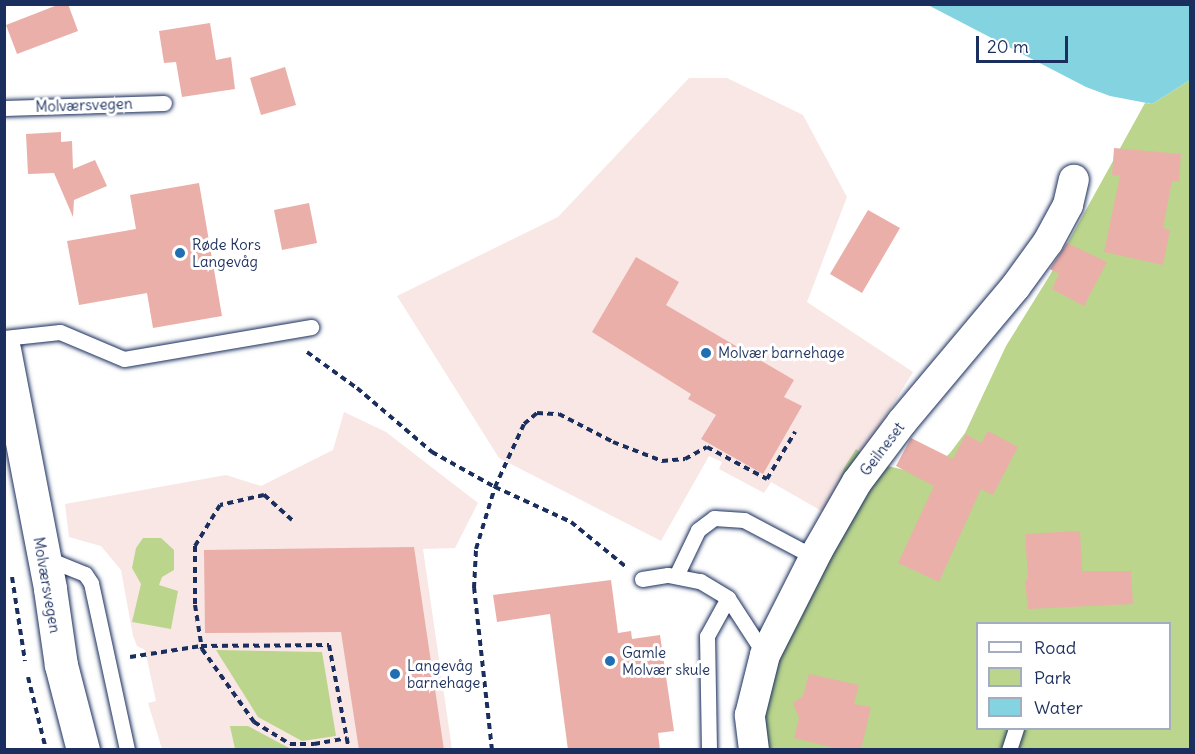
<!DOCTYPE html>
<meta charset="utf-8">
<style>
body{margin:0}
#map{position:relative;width:1195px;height:754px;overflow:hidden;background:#fff;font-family:Delius,sans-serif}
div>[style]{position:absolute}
.built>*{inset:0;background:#f9e7e5}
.green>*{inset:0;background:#bbd58d}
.water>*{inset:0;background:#84d3e1}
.building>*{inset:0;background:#eaafa8}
.path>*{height:4px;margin-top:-2px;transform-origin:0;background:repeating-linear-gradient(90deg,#1b2f5e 0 6px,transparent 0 10.5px)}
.roads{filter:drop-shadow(0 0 2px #1b2f5e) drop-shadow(0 0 2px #1b2f5e)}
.service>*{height:15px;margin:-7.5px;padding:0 7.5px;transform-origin:7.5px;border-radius:7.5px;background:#fff}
.minor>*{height:30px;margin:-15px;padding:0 15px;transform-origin:15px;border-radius:15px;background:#fff}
.tertiary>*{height:33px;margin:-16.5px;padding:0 16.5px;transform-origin:16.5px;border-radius:16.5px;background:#fff}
.dots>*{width:16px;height:16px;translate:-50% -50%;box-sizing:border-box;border:3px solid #fff;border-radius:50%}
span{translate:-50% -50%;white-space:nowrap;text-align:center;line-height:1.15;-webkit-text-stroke:6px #fff;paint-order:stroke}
.street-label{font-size:15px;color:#1b2f5e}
.poi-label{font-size:15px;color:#1b2f5e}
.left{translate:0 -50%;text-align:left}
.frame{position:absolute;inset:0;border:6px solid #1b2f5e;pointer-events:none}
.legend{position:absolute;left:976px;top:622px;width:195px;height:108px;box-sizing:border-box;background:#fff;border:2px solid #a4acbf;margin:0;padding:8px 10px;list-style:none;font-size:18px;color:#1b2f5e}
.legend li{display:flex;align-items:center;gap:12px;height:30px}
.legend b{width:30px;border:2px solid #a4acbf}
.scale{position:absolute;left:976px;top:36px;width:92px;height:27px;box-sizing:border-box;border:3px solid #1b2f5e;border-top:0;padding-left:8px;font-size:18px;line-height:21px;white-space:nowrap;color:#1b2f5e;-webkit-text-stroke:4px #fff;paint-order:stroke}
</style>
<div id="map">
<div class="built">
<div style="clip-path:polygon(689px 78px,727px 78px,803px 115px,847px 197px,807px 302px,913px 372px,825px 513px,771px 482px,764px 493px,719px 469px,722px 462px,709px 456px,661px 541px,499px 458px,397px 296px,558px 217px)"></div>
<div style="clip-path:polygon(344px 412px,386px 432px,478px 503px,455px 548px,423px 549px,452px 749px,162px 749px,148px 703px,156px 701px,145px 650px,137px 646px,133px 636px,121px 570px,101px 546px,69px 537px,65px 504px,226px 475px,261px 486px,333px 450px)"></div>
</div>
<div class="green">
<div style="clip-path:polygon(evenodd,1190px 80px,1190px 749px,748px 750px,844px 468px,856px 449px,874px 463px,914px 472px,933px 469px,950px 453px,965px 433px,1006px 346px,1050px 275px,1145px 103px,1152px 104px,1190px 80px,978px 624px,1170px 624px,1170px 728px,978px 728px,978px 624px)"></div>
<div style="clip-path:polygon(143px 538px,161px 538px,174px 550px,174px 570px,162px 577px,159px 585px,178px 591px,171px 629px,132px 622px,141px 584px,132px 568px,136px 548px)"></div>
<div style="clip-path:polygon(216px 650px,322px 652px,336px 736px,302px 741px,258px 717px)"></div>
<div style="clip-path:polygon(230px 726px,248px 726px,291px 749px,235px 749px)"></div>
</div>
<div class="water">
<div style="clip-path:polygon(928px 5px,1190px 5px,1190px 80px,1152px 104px,1110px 96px,1086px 87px)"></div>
</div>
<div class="building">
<div style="clip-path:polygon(60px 4px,68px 4px,78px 31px,17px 54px,6px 25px)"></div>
<div style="clip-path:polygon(210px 23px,216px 60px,231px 57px,235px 89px,182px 97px,176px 62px,164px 63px,159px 31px)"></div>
<div style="clip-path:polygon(285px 67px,296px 105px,261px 115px,250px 78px)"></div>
<div style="clip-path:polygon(61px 132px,61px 142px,72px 141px,73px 169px,95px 160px,107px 186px,74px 200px,73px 217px,54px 173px,28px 174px,26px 134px)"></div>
<div style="clip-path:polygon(1114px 148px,1181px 154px,1179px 181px,1172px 181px,1163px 228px,1170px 230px,1163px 265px,1104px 252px,1120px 176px,1112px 175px)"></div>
<div style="clip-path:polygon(199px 183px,222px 316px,153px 328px,147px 293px,79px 305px,67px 241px,136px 229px,130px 195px)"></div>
<div style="clip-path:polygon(309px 203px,317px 243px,282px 250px,274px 210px)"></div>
<div style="clip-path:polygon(868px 210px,900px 228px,862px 293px,830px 274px)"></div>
<div style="clip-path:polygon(1067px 243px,1107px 262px,1084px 306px,1052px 289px,1059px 274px,1050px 269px)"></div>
<div style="clip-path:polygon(636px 257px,679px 282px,666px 305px,794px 380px,784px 397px,802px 406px,763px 474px,701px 439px,716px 415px,688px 399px,691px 394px,592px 332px)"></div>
<div style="clip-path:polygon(988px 431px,1018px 447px,993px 495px,981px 489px,939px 582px,898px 563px,934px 486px,896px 466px,911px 438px,953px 459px,966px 434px,981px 443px)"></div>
<div style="clip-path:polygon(1080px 531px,1082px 571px,1131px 571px,1133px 604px,1028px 609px,1025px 581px,1028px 578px,1025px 534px)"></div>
<div style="clip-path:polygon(414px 547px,444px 750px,359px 750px,341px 632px,205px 633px,204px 550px)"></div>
<div style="clip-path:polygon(611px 580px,618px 633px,631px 631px,632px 639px,660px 635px,674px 731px,658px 733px,660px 750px,568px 750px,550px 614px,497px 622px,493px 595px)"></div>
<div style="clip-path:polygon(809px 674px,859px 685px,854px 704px,871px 707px,861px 750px,843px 750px,794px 738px,799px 718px,793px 703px,803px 696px)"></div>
</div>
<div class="path">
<div style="left:307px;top:352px;width:62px;rotate:35.8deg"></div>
<div style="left:357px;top:388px;width:99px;rotate:40.5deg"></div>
<div style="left:432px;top:452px;width:72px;rotate:29.1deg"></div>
<div style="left:495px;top:487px;width:84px;rotate:24.7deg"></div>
<div style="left:571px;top:522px;width:70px;rotate:39.2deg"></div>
<div style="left:292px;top:520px;width:38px;rotate:-138deg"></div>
<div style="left:264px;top:495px;width:45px;rotate:167.2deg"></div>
<div style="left:220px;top:505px;width:48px;rotate:121.4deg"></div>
<div style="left:195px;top:546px;width:59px;rotate:90deg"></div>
<div style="left:195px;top:605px;width:45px;rotate:81deg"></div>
<div style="left:202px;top:649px;width:90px;rotate:54.5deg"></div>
<div style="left:254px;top:722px;width:42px;rotate:31.4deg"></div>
<div style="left:290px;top:744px;width:24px"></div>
<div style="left:314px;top:744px;width:34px;rotate:-10deg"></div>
<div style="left:12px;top:577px;width:85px;rotate:81.2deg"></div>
<div style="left:130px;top:657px;width:72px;rotate:-8.8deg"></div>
<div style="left:201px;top:646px;width:128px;rotate:-0.4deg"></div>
<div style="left:329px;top:645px;width:107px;rotate:79.2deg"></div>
<div style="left:28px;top:677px;width:75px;rotate:76.1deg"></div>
<div style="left:492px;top:750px;width:163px;rotate:-96.3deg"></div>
<div style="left:474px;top:588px;width:39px;rotate:-87deg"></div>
<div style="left:476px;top:549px;width:65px;rotate:-73deg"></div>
<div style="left:495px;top:487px;width:69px;rotate:-65.3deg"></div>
<div style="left:524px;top:424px;width:17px;rotate:-40deg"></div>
<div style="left:537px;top:413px;width:22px;rotate:3deg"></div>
<div style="left:559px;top:414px;width:61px;rotate:27.4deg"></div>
<div style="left:613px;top:442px;width:53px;rotate:21.2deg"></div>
<div style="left:662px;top:461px;width:23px;rotate:-5deg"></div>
<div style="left:685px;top:459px;width:25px;rotate:-29deg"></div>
<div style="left:707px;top:447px;width:68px;rotate:28.1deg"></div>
<div style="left:767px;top:479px;width:55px;rotate:-59.2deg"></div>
</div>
<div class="roads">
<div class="service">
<div style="left:4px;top:108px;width:160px;rotate:-1.8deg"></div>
<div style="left:4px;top:338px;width:56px;rotate:-6.1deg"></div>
<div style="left:60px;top:332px;width:69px;rotate:22.9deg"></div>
<div style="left:124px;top:359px;width:190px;rotate:-9.7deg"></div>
<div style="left:43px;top:557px;width:45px;rotate:22deg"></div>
<div style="left:85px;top:574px;width:11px;rotate:56deg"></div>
<div style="left:91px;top:583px;width:171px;rotate:77.8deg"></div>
<div style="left:676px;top:576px;width:51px;rotate:-64.4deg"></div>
<div style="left:698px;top:530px;width:20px;rotate:-37deg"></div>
<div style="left:714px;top:518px;width:30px;rotate:4deg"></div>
<div style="left:744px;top:520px;width:79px;rotate:27.9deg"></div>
<div style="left:642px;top:579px;width:26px;rotate:-9deg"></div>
<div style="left:668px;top:575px;width:33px;rotate:11deg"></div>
<div style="left:700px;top:581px;width:33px;rotate:31deg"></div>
<div style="left:728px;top:598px;width:68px;rotate:57deg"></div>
<div style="left:709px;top:750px;width:114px;rotate:-91deg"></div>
<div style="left:707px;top:636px;width:43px;rotate:-61.1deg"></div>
<div style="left:1009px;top:750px;width:23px;rotate:-72deg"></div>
</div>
<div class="minor">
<div style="left:754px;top:750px;width:35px;rotate:-97deg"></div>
<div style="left:750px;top:715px;width:62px;rotate:-76deg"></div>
<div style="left:765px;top:655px;width:118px;rotate:-63.2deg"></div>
<div style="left:818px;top:550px;width:78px;rotate:-60.2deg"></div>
<div style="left:857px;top:482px;width:75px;rotate:-53.1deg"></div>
<div style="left:902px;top:422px;width:177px;rotate:-50deg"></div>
<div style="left:1016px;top:286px;width:54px;rotate:-54deg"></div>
<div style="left:1048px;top:242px;width:42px;rotate:-61.6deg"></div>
<div style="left:1068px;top:205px;width:26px;rotate:-77deg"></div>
</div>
<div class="tertiary">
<div style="left:4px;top:349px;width:244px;rotate:79.1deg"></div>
<div style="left:50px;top:589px;width:77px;rotate:81.8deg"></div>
<div style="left:61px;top:665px;width:88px;rotate:75.5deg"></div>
</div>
</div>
<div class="dots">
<div style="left:180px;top:253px;background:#1f6fb2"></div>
<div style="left:706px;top:353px;background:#1f6fb2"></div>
<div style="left:610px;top:661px;background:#1f6fb2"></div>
<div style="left:395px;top:674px;background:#1f6fb2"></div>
</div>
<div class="street-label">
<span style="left:84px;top:105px;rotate:-2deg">Molværsvegen</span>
<span style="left:882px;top:449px;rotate:-53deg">Geilneset</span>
<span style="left:47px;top:585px;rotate:80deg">Molværsvegen</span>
</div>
<div class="poi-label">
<span class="left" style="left:192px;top:253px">Røde Kors<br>Langevåg</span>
<span class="left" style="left:718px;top:353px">Molvær barnehage</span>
<span class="left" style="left:622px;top:661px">Gamle<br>Molvær skule</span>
<span class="left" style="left:407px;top:674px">Langevåg<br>barnehage</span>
</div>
<div class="frame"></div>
<ul class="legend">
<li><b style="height:8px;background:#fff"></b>Road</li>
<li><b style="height:16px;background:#bbd58d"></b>Park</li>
<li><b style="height:16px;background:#84d3e1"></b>Water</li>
</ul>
<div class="scale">20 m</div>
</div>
